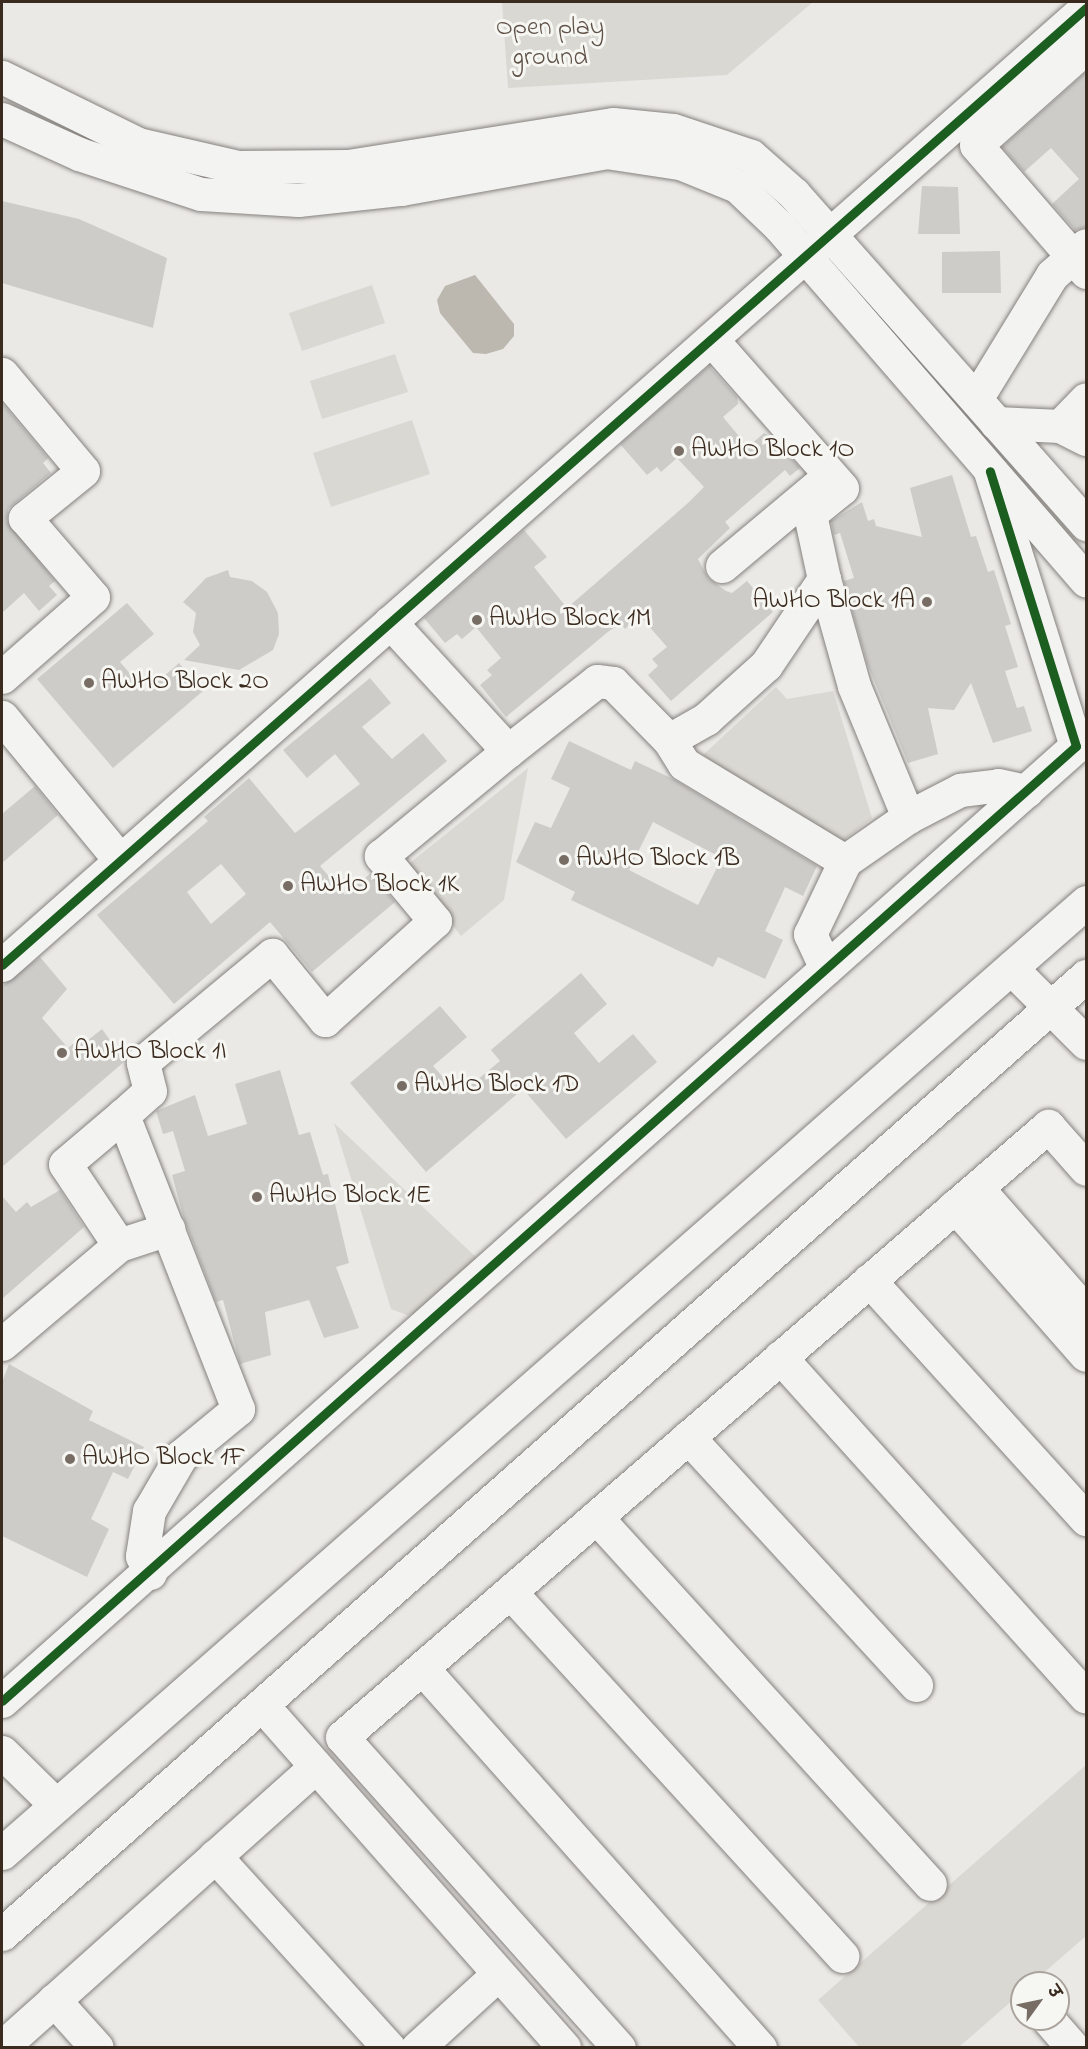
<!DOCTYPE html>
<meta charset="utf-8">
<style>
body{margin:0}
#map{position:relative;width:1088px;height:2049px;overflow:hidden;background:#eae9e6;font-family:"Indie Flower","Playpen Sans Deva",sans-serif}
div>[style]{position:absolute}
.green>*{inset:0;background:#dad8d3}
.water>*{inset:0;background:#bcb7af}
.building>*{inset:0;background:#cdccc9}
.roads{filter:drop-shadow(0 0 2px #85817d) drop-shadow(0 0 2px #85817d)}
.minor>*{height:33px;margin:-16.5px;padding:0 16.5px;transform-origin:16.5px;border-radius:16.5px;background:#f3f3f1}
.cycleway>*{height:9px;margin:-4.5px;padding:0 4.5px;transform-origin:4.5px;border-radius:4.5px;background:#1b5e20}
.dots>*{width:16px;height:16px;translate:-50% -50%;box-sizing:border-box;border:3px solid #f6f6f2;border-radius:50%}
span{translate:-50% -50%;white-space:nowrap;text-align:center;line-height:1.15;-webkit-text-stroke:6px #f6f6f2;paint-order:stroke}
.park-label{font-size:26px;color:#605248}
.poi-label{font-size:26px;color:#3b2a1e}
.left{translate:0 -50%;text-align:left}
.right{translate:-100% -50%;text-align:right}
.frame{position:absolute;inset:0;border:3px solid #3b2a1e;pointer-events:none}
.north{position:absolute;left:1010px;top:1971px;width:60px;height:60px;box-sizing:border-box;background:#f6f6f2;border:2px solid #aba49d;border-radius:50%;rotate:57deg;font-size:16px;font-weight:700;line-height:24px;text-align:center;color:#3b2a1e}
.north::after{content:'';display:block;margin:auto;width:21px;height:27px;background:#786d64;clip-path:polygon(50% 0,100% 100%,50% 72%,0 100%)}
</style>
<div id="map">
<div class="green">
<div style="clip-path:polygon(502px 2px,813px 2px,727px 75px,508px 88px)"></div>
<div style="clip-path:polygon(372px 285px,385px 323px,302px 351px,289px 313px)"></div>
<div style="clip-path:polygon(395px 354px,408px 392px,322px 419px,310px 381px)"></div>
<div style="clip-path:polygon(412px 420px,430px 474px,331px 507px,313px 453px)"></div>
<div style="clip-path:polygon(776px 687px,787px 699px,833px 691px,872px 818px,840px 843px,703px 755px)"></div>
<div style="clip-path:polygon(528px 768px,504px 900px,461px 936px,406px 866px)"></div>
<div style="clip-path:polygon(334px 1123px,480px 1261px,420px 1312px,407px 1315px,391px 1309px)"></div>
<div style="clip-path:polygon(1086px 1765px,1086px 1936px,1032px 1983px,1022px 1983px,1022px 1992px,959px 2047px,859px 2047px,818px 2000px)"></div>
</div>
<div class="water">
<div style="clip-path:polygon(475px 275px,514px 324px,514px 336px,503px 349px,486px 354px,473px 353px,440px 313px,437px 300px,445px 286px)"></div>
</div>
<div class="building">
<div style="clip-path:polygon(1086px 72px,1086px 227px,1075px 230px,1052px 204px,1079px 179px,1051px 148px,1024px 172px,1002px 147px)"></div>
<div style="clip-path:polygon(922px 186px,958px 187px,960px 234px,918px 234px)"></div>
<div style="clip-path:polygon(2px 201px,79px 219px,167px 258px,153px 328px,2px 283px)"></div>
<div style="clip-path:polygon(1000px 251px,1001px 293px,942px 293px,942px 252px)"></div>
<div style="clip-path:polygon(709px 366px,737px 397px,738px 404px,723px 417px,748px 447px,764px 433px,772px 437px,800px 468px,790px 476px,785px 470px,725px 522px,730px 528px,698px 559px,708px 578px,726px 591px,732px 593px,747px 581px,773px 612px,671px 701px,648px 675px,658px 666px,652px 659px,667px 647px,640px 616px,625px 629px,621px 624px,609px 631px,506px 717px,480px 685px,492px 675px,487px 670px,501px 658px,476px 627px,462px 639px,457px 634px,445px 643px,424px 618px,524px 530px,547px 557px,534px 567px,567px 608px,688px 503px,704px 487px,677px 458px,661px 472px,657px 467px,647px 475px,620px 444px)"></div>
<div style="clip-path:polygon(2px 403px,48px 458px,43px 463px,51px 473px,8px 509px,7px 521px,55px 581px,49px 586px,57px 595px,39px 611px,24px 593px,2px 613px)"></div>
<div style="clip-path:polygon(952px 475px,971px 537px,976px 536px,988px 572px,994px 570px,1011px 624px,1005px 626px,1018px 667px,1005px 671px,1017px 708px,1024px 706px,1032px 731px,993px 743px,971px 683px,954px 710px,928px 708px,938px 754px,908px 763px,867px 663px,844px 581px,854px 578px,840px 533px,834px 535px,831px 521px,862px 502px,868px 521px,874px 519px,876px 526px,922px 537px,910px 488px)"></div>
<div style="clip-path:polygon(228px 570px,230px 577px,252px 581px,267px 592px,278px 613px,279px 634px,273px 650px,239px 670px,184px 660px,200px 645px,193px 632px,196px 613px,183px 602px,206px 578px)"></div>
<div style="clip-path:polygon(127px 603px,154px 634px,120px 662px,146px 692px,179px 663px,203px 691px,113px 768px,37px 679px)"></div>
<div style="clip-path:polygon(evenodd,370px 678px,391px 703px,362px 727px,392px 759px,423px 733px,447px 761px,320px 866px,345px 895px,371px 873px,395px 902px,312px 972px,270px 922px,174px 1004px,97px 915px,208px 821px,204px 817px,249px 778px,295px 833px,360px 784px,335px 754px,307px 778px,283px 750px,370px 678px,221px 864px,246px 894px,211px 924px,187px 892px,221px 864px)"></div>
<div style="clip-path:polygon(evenodd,569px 741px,631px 770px,635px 761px,673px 779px,817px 866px,803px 896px,785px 887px,782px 894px,765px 931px,783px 940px,765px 979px,718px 957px,713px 967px,571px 900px,575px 892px,516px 862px,535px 822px,551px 828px,570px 788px,551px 779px,569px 741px,653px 822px,722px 858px,698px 905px,629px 870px,653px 822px)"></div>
<div style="clip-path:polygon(35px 786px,58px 815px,2px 863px,2px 814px)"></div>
<div style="clip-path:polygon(40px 957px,67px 989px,42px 1018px,68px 1048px,82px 1036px,87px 1041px,102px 1029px,125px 1061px,2px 1167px,2px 986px)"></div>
<div style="clip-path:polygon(581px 973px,607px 1004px,574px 1033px,599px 1063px,633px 1034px,657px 1062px,566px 1139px,523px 1089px,426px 1172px,350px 1083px,440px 1006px,467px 1037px,433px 1066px,459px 1095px,500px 1061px,491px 1050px)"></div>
<div style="clip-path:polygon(280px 1070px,299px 1135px,310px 1132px,323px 1175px,328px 1174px,349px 1263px,336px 1267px,359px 1328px,324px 1338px,309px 1300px,265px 1312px,271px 1355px,240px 1364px,223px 1300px,216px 1302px,184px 1219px,172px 1175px,185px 1171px,173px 1131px,163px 1134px,156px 1111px,195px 1095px,208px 1136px,247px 1124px,235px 1084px)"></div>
<div style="clip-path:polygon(60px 1190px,84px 1227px,2px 1299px,2px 1196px,16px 1212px,27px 1202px,31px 1207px)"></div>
<div style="clip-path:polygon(9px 1364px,93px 1411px,89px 1420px,144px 1447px,128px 1479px,113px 1472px,91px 1519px,109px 1529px,87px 1577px,2px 1536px,2px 1382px)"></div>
</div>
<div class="roads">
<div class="minor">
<div style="left:1086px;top:47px;width:147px;rotate:138.3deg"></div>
<div style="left:976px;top:145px;width:168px;rotate:49.1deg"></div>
<div style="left:2px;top:77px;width:152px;rotate:26.2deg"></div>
<div style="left:138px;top:144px;width:103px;rotate:13deg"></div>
<div style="left:238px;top:167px;width:110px;rotate:-0.5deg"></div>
<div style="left:348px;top:166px;width:268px;rotate:-9deg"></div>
<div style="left:613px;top:124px;width:60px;rotate:5.7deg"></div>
<div style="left:673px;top:130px;width:82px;rotate:18.4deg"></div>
<div style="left:751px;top:156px;width:57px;rotate:41.5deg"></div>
<div style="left:794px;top:194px;width:441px;rotate:48.5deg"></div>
<div style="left:2px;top:119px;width:85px;rotate:24.4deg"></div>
<div style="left:79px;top:154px;width:128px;rotate:18.2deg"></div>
<div style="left:201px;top:194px;width:97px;rotate:3.5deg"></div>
<div style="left:298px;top:200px;width:104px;rotate:-6.1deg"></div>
<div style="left:401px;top:189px;width:208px;rotate:-10.2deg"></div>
<div style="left:606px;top:152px;width:75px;rotate:8.5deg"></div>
<div style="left:680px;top:163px;width:61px;rotate:22deg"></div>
<div style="left:737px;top:186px;width:58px;rotate:43.6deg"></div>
<div style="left:779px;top:226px;width:469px;rotate:49.1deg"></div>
<div style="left:2px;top:374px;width:126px;rotate:50.1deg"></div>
<div style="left:83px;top:471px;width:75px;rotate:141deg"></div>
<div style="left:25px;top:518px;width:104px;rotate:49.3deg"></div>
<div style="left:93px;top:597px;width:121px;rotate:138.7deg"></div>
<div style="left:976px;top:399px;width:145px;rotate:-58.5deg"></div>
<div style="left:1052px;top:275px;width:45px;rotate:-41.4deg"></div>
<div style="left:996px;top:423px;width:64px;rotate:2.7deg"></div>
<div style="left:1060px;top:426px;width:29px;rotate:27deg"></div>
<div style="left:1060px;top:426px;width:37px;rotate:-46deg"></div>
<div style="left:722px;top:566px;width:131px;rotate:-40deg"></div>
<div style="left:824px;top:579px;width:111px;rotate:74.3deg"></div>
<div style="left:854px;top:686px;width:142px;rotate:67.6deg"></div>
<div style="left:390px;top:622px;width:175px;rotate:47.5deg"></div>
<div style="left:508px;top:751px;width:113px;rotate:-38.2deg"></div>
<div style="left:597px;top:681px;width:16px;rotate:7deg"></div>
<div style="left:613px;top:683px;width:80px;rotate:45.5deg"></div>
<div style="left:669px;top:740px;width:43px;rotate:-29.6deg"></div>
<div style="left:706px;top:719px;width:81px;rotate:-42deg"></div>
<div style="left:766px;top:665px;width:104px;rotate:-56deg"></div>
<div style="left:824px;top:579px;width:66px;rotate:-102.2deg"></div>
<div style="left:810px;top:514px;width:41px;rotate:-39.1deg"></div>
<div style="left:842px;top:488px;width:198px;rotate:-131.3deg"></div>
<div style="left:2px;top:717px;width:185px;rotate:50.5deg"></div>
<div style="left:669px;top:740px;width:28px;rotate:58deg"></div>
<div style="left:684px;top:764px;width:188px;rotate:31.1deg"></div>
<div style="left:845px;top:861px;width:81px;rotate:115.6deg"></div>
<div style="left:810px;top:934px;width:38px;rotate:65deg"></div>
<div style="left:845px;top:861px;width:77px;rotate:-34.9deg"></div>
<div style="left:908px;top:817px;width:59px;rotate:-27.4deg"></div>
<div style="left:960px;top:790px;width:38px;rotate:-7deg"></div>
<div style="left:998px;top:785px;width:29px;rotate:12deg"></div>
<div style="left:2px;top:965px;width:1446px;rotate:-41.44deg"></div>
<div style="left:1011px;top:968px;width:106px;rotate:45deg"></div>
<div style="left:977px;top:1188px;width:165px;rotate:48.7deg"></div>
<div style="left:955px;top:1206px;width:198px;rotate:48.7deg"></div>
<div style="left:119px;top:1245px;width:97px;rotate:-123.7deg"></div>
<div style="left:65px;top:1164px;width:76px;rotate:-40.2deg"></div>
<div style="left:869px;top:1280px;width:323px;rotate:47.8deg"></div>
<div style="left:2px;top:1344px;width:153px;rotate:-40.2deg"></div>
<div style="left:119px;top:1245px;width:52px;rotate:-18.1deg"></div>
<div style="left:780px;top:1357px;width:457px;rotate:48deg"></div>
<div style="left:688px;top:1437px;width:337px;rotate:47.4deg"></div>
<div style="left:596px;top:1517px;width:496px;rotate:47.7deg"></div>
<div style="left:150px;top:1573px;width:19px;rotate:-115deg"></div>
<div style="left:142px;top:1556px;width:46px;rotate:-81.2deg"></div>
<div style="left:149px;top:1511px;width:64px;rotate:-59.8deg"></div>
<div style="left:181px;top:1456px;width:74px;rotate:-39.5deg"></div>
<div style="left:238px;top:1409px;width:316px;rotate:-111.4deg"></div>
<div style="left:123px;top:1115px;width:36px;rotate:-42deg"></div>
<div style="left:150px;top:1091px;width:30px;rotate:-104deg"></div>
<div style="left:143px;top:1062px;width:168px;rotate:-39.7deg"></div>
<div style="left:272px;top:955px;width:84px;rotate:50.8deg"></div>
<div style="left:325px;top:1020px;width:148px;rotate:-42deg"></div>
<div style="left:435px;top:921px;width:85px;rotate:-129.7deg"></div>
<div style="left:381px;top:856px;width:165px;rotate:-39.6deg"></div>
<div style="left:510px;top:1592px;width:493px;rotate:47.6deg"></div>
<div style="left:422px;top:1668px;width:509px;rotate:48.35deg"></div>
<div style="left:2px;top:1701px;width:1437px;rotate:-41.64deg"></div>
<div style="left:1076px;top:746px;width:288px;rotate:-107.4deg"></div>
<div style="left:262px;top:1705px;width:457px;rotate:48.6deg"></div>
<div style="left:2px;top:1752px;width:76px;rotate:44.5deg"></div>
<div style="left:2px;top:1853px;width:1442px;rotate:-41.26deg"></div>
<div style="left:215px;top:1856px;width:259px;rotate:47.8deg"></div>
<div style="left:2px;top:1934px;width:1447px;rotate:-41.47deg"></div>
<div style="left:54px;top:2000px;width:64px;rotate:48.1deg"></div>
<div style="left:1048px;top:2019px;width:38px;rotate:49deg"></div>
<div style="left:2px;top:2047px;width:420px;rotate:-41.8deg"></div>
<div style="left:417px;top:2048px;width:110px;rotate:-42.4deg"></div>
<div style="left:619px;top:2048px;width:416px;rotate:-131.7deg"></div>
<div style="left:342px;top:1737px;width:934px;rotate:-40.87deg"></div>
<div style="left:1048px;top:1126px;width:57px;rotate:48.5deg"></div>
</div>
</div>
<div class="cycleway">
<div style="left:2px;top:965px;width:1446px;rotate:-41.44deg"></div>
<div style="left:2px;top:1701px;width:1437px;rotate:-41.64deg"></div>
<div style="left:1076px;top:746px;width:288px;rotate:-107.4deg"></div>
</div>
<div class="dots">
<div style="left:679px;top:451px;background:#786d64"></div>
<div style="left:927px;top:602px;background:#786d64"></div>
<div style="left:477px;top:620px;background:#786d64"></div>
<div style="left:89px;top:683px;background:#786d64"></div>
<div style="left:564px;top:860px;background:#786d64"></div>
<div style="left:288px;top:886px;background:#786d64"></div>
<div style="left:62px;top:1053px;background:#786d64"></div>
<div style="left:402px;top:1086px;background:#786d64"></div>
<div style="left:257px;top:1197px;background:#786d64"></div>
<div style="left:70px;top:1459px;background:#786d64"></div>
</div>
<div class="park-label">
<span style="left:550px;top:44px">Open play<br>ground</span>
</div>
<div class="poi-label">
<span class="left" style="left:691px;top:451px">AWHO Block 1O</span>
<span class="right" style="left:915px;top:602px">AWHO Block 1A</span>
<span class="left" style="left:489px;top:620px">AWHO Block 1M</span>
<span class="left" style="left:101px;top:683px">AWHO Block 2O</span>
<span class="left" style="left:576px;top:860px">AWHO Block 1B</span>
<span class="left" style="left:300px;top:886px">AWHO Block 1K</span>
<span class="left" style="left:74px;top:1053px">AWHO Block 1I</span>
<span class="left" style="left:414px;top:1086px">AWHO Block 1D</span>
<span class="left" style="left:269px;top:1197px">AWHO Block 1E</span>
<span class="left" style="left:82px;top:1459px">AWHO Block 1F</span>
</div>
<div class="frame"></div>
<div class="north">उ</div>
</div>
